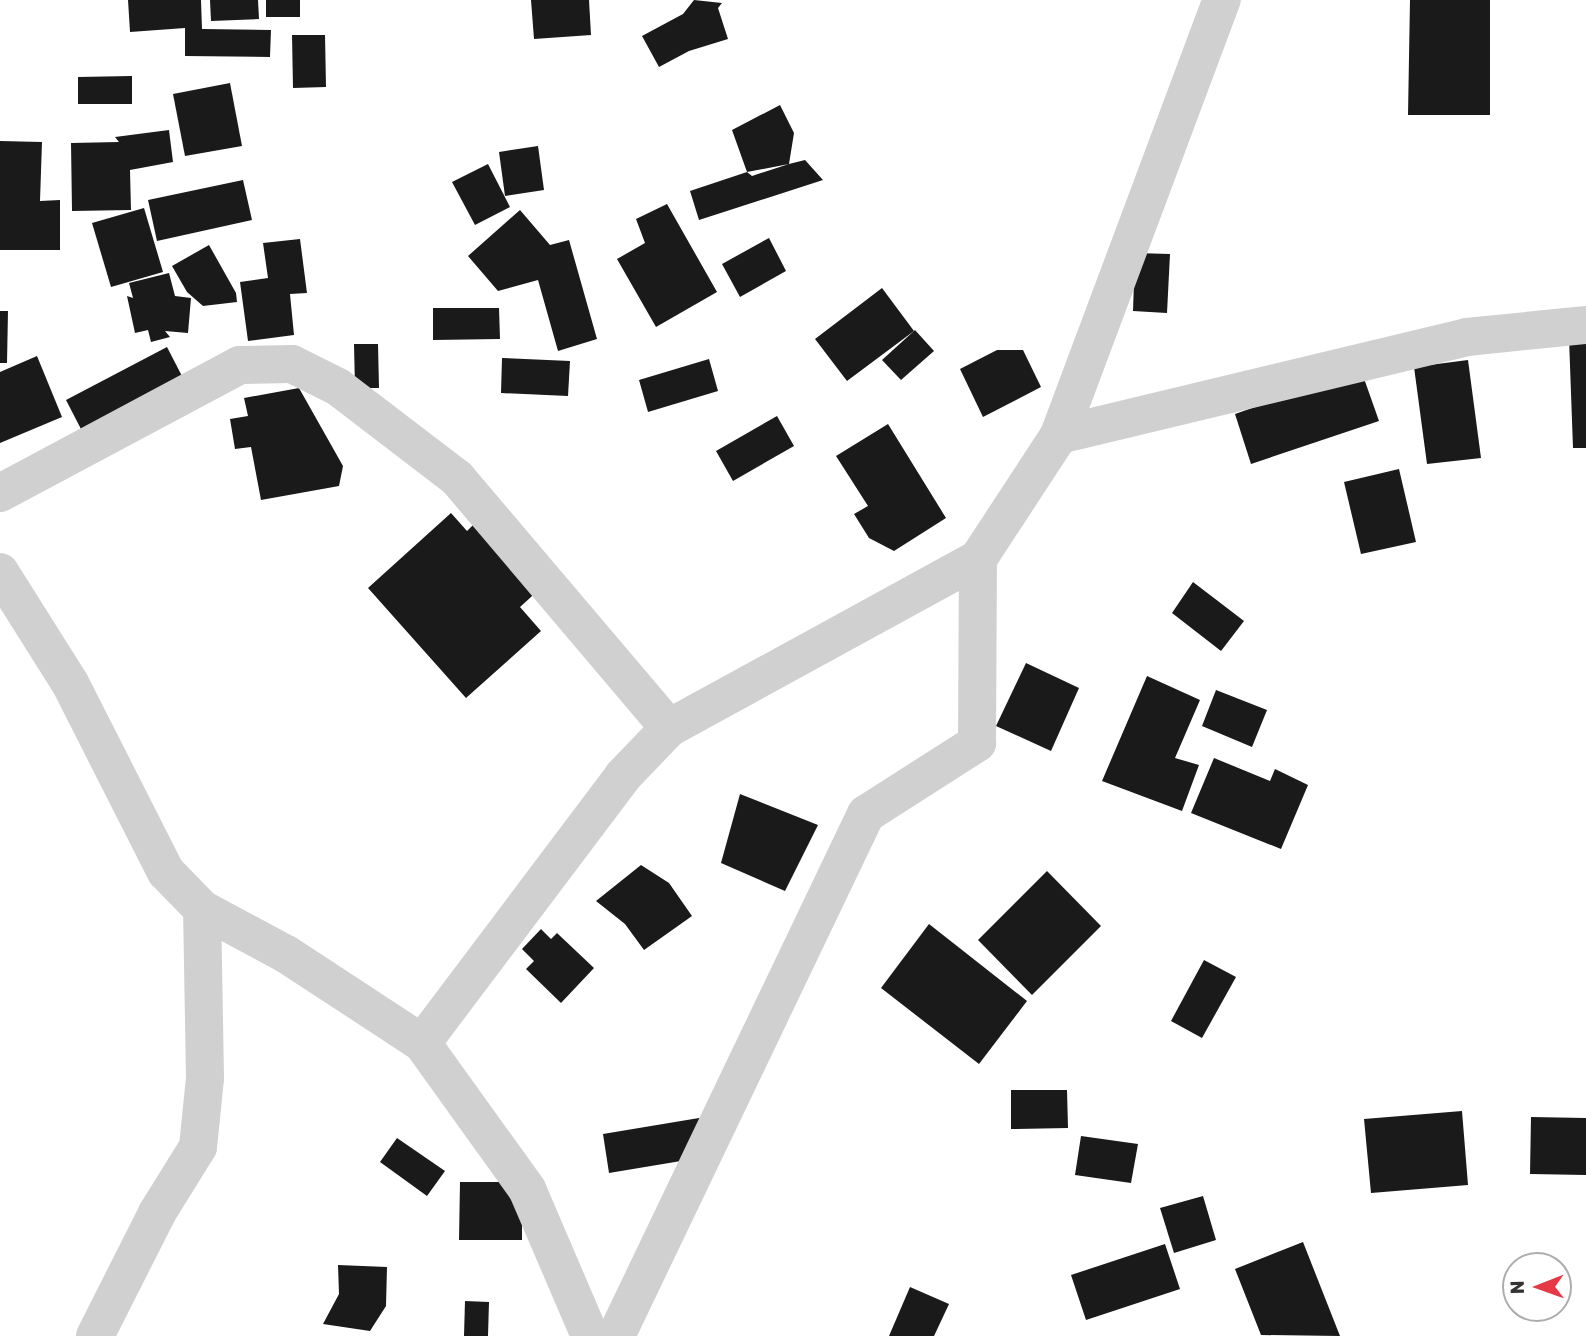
<!DOCTYPE html>
<style>
body{margin:0}
#map{position:relative;width:1586px;height:1336px;overflow:hidden;background:#fff;font-family:Rubik,sans-serif}
div>[style]{position:absolute}
.building>*{inset:0;background:#1a1a1a}
.minor>*{height:38px;margin:-19px;padding:0 19px;transform-origin:19px;border-radius:19px;background:#d0d0d0}
span{translate:-50% -50%;white-space:nowrap;text-align:center;line-height:1.15;-webkit-text-stroke:7px #fff;paint-order:stroke}
.north{position:absolute;left:1502px;top:1252px;width:70px;height:70px;box-sizing:border-box;background:#fff;border:2px solid #adadad;border-radius:50%;rotate:269deg;font-size:19px;font-weight:700;line-height:28px;text-align:center;color:#333}
.north::after{content:'';display:block;margin:auto;width:24px;height:32px;background:#e63946;clip-path:polygon(50% 0,100% 100%,50% 72%,0 100%)}
</style>
<div id="map">
<div class="building">
<div style="clip-path:polygon(128px 0,201px 0,202px 29px,271px 30px,270px 57px,185px 56px,185px 28px,130px 32px)"></div>
<div style="clip-path:polygon(210px 0,258px 0,259px 19px,211px 21px)"></div>
<div style="clip-path:polygon(266px 0,300px 0,300px 17px,266px 17px)"></div>
<div style="clip-path:polygon(531px 0,589px 0,591px 35px,534px 39px)"></div>
<div style="clip-path:polygon(694px 0,722px 3px,718px 8px,728px 39px,689px 51px,659px 67px,642px 36px,683px 14px)"></div>
<div style="clip-path:polygon(1410px 0,1490px 0,1490px 115px,1408px 115px)"></div>
<div style="clip-path:polygon(292px 35px,325px 35px,326px 87px,293px 88px)"></div>
<div style="clip-path:polygon(132px 76px,132px 104px,78px 104px,78px 77px)"></div>
<div style="clip-path:polygon(230px 83px,242px 146px,185px 156px,173px 94px)"></div>
<div style="clip-path:polygon(780px 105px,794px 133px,789px 164px,805px 160px,823px 180px,699px 220px,690px 191px,747px 172px,752px 176px,789px 164px,747px 172px,732px 130px)"></div>
<div style="clip-path:polygon(169px 130px,173px 162px,130px 170px,131px 210px,72px 211px,71px 143px,119px 142px,115px 137px)"></div>
<div style="clip-path:polygon(0 141px,42px 142px,40px 201px,60px 200px,60px 250px,0 250px)"></div>
<div style="clip-path:polygon(538px 146px,544px 190px,505px 196px,499px 152px)"></div>
<div style="clip-path:polygon(488px 164px,510px 207px,475px 225px,452px 182px)"></div>
<div style="clip-path:polygon(243px 180px,252px 220px,157px 241px,148px 200px)"></div>
<div style="clip-path:polygon(667px 204px,717px 292px,656px 327px,617px 259px,645px 243px,636px 219px)"></div>
<div style="clip-path:polygon(144px 208px,163px 272px,111px 287px,92px 223px)"></div>
<div style="clip-path:polygon(520px 210px,550px 245px,569px 240px,597px 339px,558px 351px,538px 280px,498px 291px,468px 256px)"></div>
<div style="clip-path:polygon(769px 238px,786px 271px,740px 297px,722px 264px)"></div>
<div style="clip-path:polygon(300px 239px,307px 293px,290px 294px,294px 335px,248px 341px,240px 282px,268px 278px,263px 243px)"></div>
<div style="clip-path:polygon(209px 245px,236px 293px,237px 302px,203px 306px,187px 292px,172px 266px)"></div>
<div style="clip-path:polygon(1135px 253px,1170px 254px,1167px 313px,1133px 311px)"></div>
<div style="clip-path:polygon(169px 273px,175px 296px,191px 298px,188px 333px,165px 331px,170px 337px,151px 342px,148px 330px,135px 333px,127px 296px,133px 298px,129px 283px)"></div>
<div style="clip-path:polygon(882px 288px,914px 331px,847px 381px,815px 339px)"></div>
<div style="clip-path:polygon(433px 308px,499px 308px,500px 339px,433px 340px)"></div>
<div style="clip-path:polygon(0 311px,8px 311px,7px 363px,0 363px)"></div>
<div style="clip-path:polygon(915px 330px,934px 351px,901px 380px,882px 360px)"></div>
<div style="clip-path:polygon(1586px 337px,1586px 448px,1573px 448px,1569px 338px)"></div>
<div style="clip-path:polygon(354px 344px,378px 344px,379px 388px,355px 388px)"></div>
<div style="clip-path:polygon(167px 347px,183px 378px,82px 431px,66px 400px)"></div>
<div style="clip-path:polygon(997px 350px,1023px 350px,1041px 387px,983px 417px,960px 369px)"></div>
<div style="clip-path:polygon(37px 356px,62px 417px,0 443px,0 372px)"></div>
<div style="clip-path:polygon(502px 358px,570px 361px,568px 396px,501px 393px)"></div>
<div style="clip-path:polygon(709px 359px,718px 391px,648px 412px,639px 380px)"></div>
<div style="clip-path:polygon(1468px 360px,1481px 458px,1427px 464px,1414px 367px)"></div>
<div style="clip-path:polygon(1361px 370px,1379px 421px,1251px 464px,1235px 414px)"></div>
<div style="clip-path:polygon(299px 388px,343px 466px,339px 486px,261px 500px,251px 447px,235px 449px,230px 419px,248px 416px,244px 398px)"></div>
<div style="clip-path:polygon(777px 416px,794px 446px,733px 481px,716px 451px)"></div>
<div style="clip-path:polygon(888px 424px,946px 518px,894px 551px,869px 538px,854px 514px,868px 506px,836px 456px)"></div>
<div style="clip-path:polygon(1399px 469px,1416px 542px,1361px 554px,1344px 482px)"></div>
<div style="clip-path:polygon(451px 513px,467px 531px,480px 518px,542px 587px,520px 607px,541px 631px,466px 698px,368px 588px)"></div>
<div style="clip-path:polygon(1193px 582px,1244px 621px,1221px 651px,1172px 613px)"></div>
<div style="clip-path:polygon(1026px 663px,1079px 688px,1051px 751px,996px 726px)"></div>
<div style="clip-path:polygon(1147px 676px,1200px 700px,1175px 758px,1199px 765px,1182px 811px,1102px 781px)"></div>
<div style="clip-path:polygon(1216px 690px,1267px 710px,1252px 747px,1202px 726px)"></div>
<div style="clip-path:polygon(1214px 758px,1270px 781px,1275px 769px,1308px 785px,1281px 849px,1191px 813px)"></div>
<div style="clip-path:polygon(740px 794px,818px 825px,785px 891px,721px 863px)"></div>
<div style="clip-path:polygon(641px 865px,669px 883px,692px 916px,644px 950px,625px 924px,596px 901px)"></div>
<div style="clip-path:polygon(1047px 871px,1101px 926px,1032px 995px,978px 940px)"></div>
<div style="clip-path:polygon(929px 924px,1027px 1001px,979px 1064px,881px 988px)"></div>
<div style="clip-path:polygon(541px 929px,551px 939px,557px 933px,594px 968px,561px 1003px,526px 969px,534px 961px,522px 949px)"></div>
<div style="clip-path:polygon(1204px 960px,1236px 977px,1202px 1038px,1171px 1021px)"></div>
<div style="clip-path:polygon(1011px 1090px,1067px 1090px,1068px 1128px,1011px 1129px)"></div>
<div style="clip-path:polygon(1462px 1111px,1468px 1185px,1371px 1193px,1364px 1119px)"></div>
<div style="clip-path:polygon(705px 1117px,693px 1159px,609px 1173px,603px 1134px)"></div>
<div style="clip-path:polygon(1531px 1117px,1586px 1118px,1586px 1175px,1530px 1174px)"></div>
<div style="clip-path:polygon(1081px 1136px,1138px 1144px,1131px 1183px,1075px 1175px)"></div>
<div style="clip-path:polygon(397px 1138px,445px 1171px,427px 1196px,380px 1162px)"></div>
<div style="clip-path:polygon(460px 1182px,517px 1182px,522px 1197px,522px 1240px,459px 1240px)"></div>
<div style="clip-path:polygon(1203px 1196px,1216px 1240px,1174px 1253px,1160px 1208px)"></div>
<div style="clip-path:polygon(1303px 1242px,1340px 1336px,1261px 1335px,1235px 1269px)"></div>
<div style="clip-path:polygon(1165px 1244px,1180px 1289px,1086px 1320px,1071px 1275px)"></div>
<div style="clip-path:polygon(338px 1265px,387px 1267px,386px 1306px,370px 1331px,323px 1324px,339px 1294px)"></div>
<div style="clip-path:polygon(910px 1287px,949px 1304px,934px 1336px,889px 1336px)"></div>
<div style="clip-path:polygon(465px 1301px,489px 1302px,488px 1336px,464px 1336px)"></div>
</div>
<div class="minor">
<div style="left:1059px;top:435px;width:420px;rotate:-13.5deg"></div>
<div style="left:1467px;top:337px;width:120px;rotate:-5.8deg"></div>
<div style="left:0;top:493px;width:272px;rotate:-28.1deg"></div>
<div style="left:240px;top:365px;width:52px;rotate:-1.1deg"></div>
<div style="left:292px;top:364px;width:51px;rotate:26.6deg"></div>
<div style="left:338px;top:387px;width:150px;rotate:37.4deg"></div>
<div style="left:457px;top:478px;width:328px;rotate:49.7deg"></div>
<div style="left:0;top:572px;width:131px;rotate:57.8deg"></div>
<div style="left:70px;top:683px;width:212px;rotate:63.1deg"></div>
<div style="left:166px;top:872px;width:52px;rotate:45.8deg"></div>
<div style="left:202px;top:909px;width:95px;rotate:28.2deg"></div>
<div style="left:286px;top:954px;width:163px;rotate:33.2deg"></div>
<div style="left:422px;top:1043px;width:180px;rotate:54.3deg"></div>
<div style="left:527px;top:1189px;width:160px;rotate:66.8deg"></div>
<div style="left:422px;top:1043px;width:334px;rotate:-53deg"></div>
<div style="left:623px;top:776px;width:66px;rotate:-46.2deg"></div>
<div style="left:669px;top:728px;width:352px;rotate:-28.7deg"></div>
<div style="left:978px;top:559px;width:148px;rotate:-56.8deg"></div>
<div style="left:1059px;top:435px;width:465px;rotate:-69.5deg"></div>
<div style="left:95px;top:1336px;width:138px;rotate:-63.2deg"></div>
<div style="left:157px;top:1213px;width:78px;rotate:-58.2deg"></div>
<div style="left:198px;top:1147px;width:69px;rotate:-84.2deg"></div>
<div style="left:205px;top:1078px;width:169px;rotate:-91deg"></div>
<div style="left:616px;top:1336px;width:579px;rotate:-64.41deg"></div>
<div style="left:866px;top:814px;width:132px;rotate:-32.6deg"></div>
<div style="left:977px;top:743px;width:184px;rotate:-89.7deg"></div>
</div>
<div class="north">N</div>
</div>
